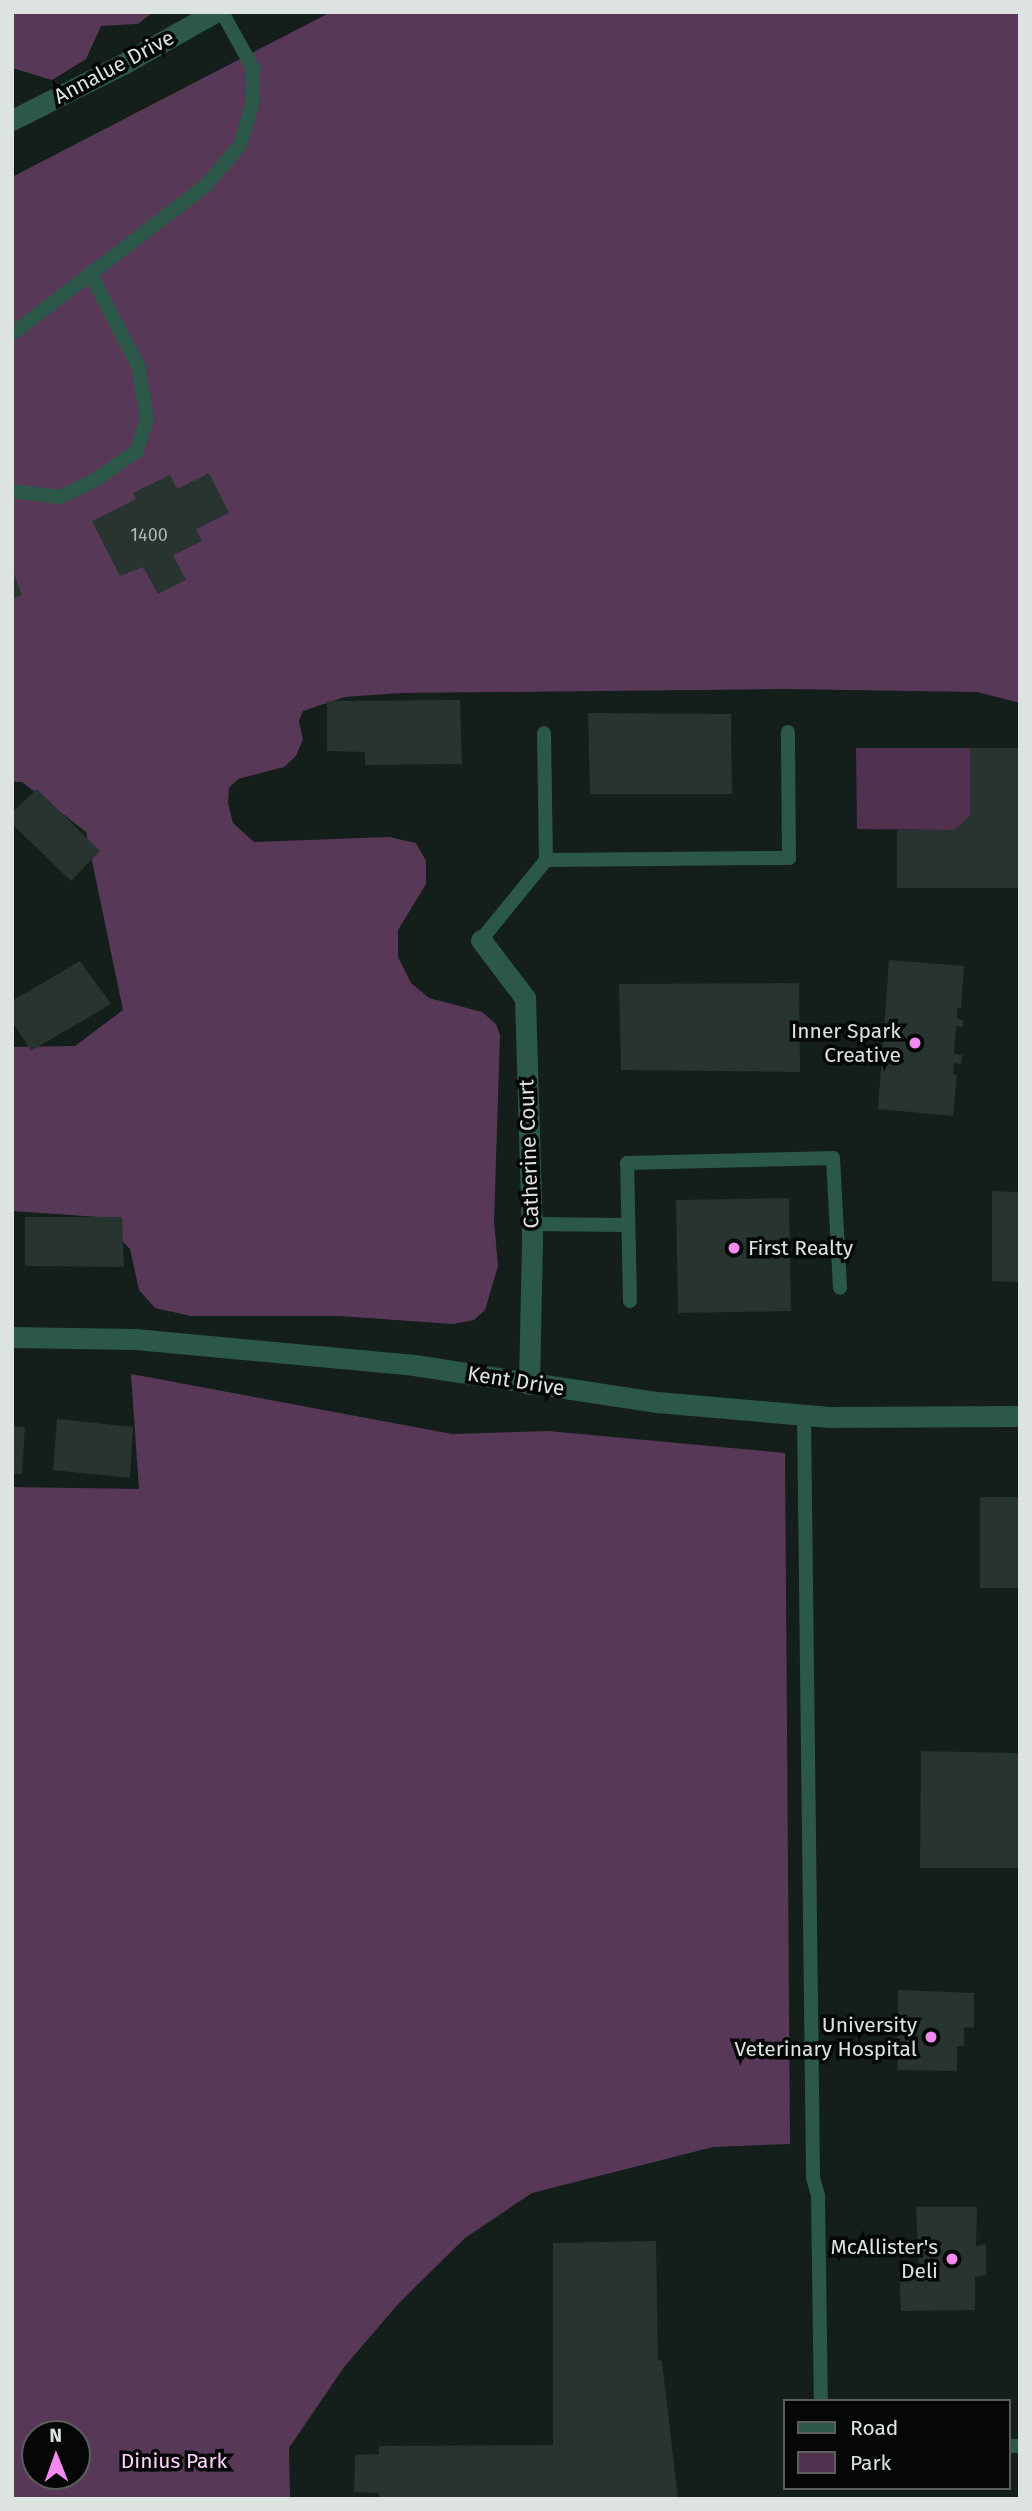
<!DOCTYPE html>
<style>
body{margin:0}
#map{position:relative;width:1032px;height:2511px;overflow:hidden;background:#141e1a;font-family:"Fira Sans",sans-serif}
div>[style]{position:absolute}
.green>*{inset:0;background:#50324f}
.forest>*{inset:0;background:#583857}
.building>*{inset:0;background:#28342f}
.path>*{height:4.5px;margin-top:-2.25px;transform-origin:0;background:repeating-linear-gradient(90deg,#5b6461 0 5px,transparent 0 10px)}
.lane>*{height:14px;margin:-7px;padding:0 7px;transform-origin:7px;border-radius:7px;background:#2b5848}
.street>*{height:21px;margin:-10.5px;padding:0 10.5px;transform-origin:10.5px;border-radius:10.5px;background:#2b5848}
.dots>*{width:19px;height:19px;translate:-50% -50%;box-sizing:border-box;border:4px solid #040706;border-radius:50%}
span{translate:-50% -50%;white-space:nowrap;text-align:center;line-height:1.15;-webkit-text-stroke:7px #040706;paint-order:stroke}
.number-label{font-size:18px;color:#afb7b4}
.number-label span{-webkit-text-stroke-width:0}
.street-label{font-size:21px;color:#dce3e0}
.poi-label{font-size:21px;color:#dce3e0}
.right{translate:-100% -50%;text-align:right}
.left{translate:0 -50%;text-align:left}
.park-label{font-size:21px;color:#fed0fc}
.frame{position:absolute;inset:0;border:14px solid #dce3e0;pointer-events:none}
.legend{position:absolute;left:783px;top:2399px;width:228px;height:91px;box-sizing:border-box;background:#040706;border:2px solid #5a5f5d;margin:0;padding:9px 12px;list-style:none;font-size:21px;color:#dce3e0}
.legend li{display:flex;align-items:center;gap:14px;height:35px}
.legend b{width:35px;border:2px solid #5a5f5d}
.north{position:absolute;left:21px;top:2420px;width:70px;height:70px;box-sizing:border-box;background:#040706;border:2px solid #5a5f5d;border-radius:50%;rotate:359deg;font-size:19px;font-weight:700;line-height:28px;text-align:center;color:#dce3e0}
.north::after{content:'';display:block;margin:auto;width:24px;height:32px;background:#f389f1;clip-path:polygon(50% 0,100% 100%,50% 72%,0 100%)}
</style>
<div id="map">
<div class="green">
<div style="clip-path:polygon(856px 748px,970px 748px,970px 816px,955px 830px,857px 829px)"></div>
</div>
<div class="forest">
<div style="clip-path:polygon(12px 12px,153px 12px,138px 24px,101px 26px,86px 59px,52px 80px,12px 68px)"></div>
<div style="clip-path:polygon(331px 12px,1020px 12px,1020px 703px,977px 692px,787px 689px,400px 693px,345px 697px,303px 711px,299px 721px,303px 739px,296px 756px,284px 767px,238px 779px,229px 788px,228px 803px,233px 823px,254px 842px,389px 837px,416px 843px,426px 861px,426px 884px,398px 930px,398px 957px,411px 983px,429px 998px,482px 1012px,496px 1024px,500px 1035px,494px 1221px,498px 1266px,485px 1310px,474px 1320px,453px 1324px,339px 1316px,191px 1316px,155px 1308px,139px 1290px,130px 1249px,99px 1217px,12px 1211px,12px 1047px,75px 1046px,123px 1010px,86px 832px,22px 782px,12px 782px,12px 177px)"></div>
<div style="clip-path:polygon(evenodd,131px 1374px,452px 1434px,548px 1431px,785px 1453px,790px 2144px,713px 2147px,532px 2193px,465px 2238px,399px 2303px,344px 2367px,289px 2448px,290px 2499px,12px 2499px,12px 1487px,139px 1489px,131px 1374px,35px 2434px,77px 2434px,77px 2476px,35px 2476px,35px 2434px)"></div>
</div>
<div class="building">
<div style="clip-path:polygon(209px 473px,229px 513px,196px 529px,202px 541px,173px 555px,186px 580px,158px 594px,143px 567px,120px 576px,92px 521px,136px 499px,133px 493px,170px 475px,177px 489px)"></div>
<div style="clip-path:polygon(12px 569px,22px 595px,12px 599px)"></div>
<div style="clip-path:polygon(460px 700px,462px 764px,365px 765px,365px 752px,327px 751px,327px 701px)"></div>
<div style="clip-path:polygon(588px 713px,731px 714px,732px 794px,590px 794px)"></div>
<div style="clip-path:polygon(970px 748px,1020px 748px,1020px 888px,897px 888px,897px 830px,955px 830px,970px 816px)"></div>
<div style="clip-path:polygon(37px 789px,100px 851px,71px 881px,12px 824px,12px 812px)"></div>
<div style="clip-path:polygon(889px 960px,964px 966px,961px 1008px,957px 1008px,957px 1019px,963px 1020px,963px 1027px,956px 1026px,954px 1054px,962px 1055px,961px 1064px,954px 1063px,953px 1074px,957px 1075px,953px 1116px,878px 1109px)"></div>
<div style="clip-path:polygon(80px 961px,111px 1004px,31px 1051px,12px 1021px,12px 1001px)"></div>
<div style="clip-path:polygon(799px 983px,800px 1072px,621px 1070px,619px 984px)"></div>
<div style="clip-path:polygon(992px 1191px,1020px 1192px,1020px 1282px,992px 1281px)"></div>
<div style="clip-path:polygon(789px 1198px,791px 1311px,678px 1313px,676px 1200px)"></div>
<div style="clip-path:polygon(25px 1217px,122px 1217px,124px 1267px,25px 1266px)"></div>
<div style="clip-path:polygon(57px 1419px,133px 1427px,130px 1478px,53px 1470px)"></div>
<div style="clip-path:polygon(12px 1426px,25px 1427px,22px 1474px,12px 1474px)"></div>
<div style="clip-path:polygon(980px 1497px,1020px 1497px,1020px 1588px,980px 1588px)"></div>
<div style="clip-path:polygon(921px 1751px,1020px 1753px,1020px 1868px,920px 1868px)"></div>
<div style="clip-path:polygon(898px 1990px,974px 1993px,974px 2028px,964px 2027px,964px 2046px,957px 2046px,957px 2071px,897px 2070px,898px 2053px,893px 2053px,893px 2046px,897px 2047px)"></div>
<div style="clip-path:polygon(916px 2207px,977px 2207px,976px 2246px,986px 2244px,986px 2275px,975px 2277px,975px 2310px,901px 2311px,899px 2273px,919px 2273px)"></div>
<div style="clip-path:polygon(656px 2241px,658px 2360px,662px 2361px,678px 2499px,379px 2499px,379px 2493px,354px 2492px,355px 2455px,379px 2454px,379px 2446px,553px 2445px,553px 2243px)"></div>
</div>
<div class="path">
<div style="left:12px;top:2498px;width:4px;rotate:14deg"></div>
</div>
<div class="lane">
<div style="left:12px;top:334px;width:245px;rotate:-37.5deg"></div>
<div style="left:206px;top:185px;width:52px;rotate:-49.6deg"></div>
<div style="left:240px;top:145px;width:42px;rotate:-73.3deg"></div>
<div style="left:252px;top:105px;width:37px;rotate:-88deg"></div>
<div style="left:253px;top:68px;width:64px;rotate:-119deg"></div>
<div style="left:12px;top:491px;width:48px;rotate:7.1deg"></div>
<div style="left:60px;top:497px;width:39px;rotate:-26deg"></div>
<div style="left:95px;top:480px;width:51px;rotate:-34.6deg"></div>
<div style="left:137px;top:451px;width:34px;rotate:-73deg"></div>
<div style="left:147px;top:419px;width:55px;rotate:-99.5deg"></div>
<div style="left:138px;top:365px;width:104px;rotate:-117.6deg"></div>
<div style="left:546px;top:860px;width:243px;rotate:-0.5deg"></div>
<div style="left:789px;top:858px;width:126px;rotate:-90.5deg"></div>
<div style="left:481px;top:940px;width:103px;rotate:-50.9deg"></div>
<div style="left:546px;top:860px;width:127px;rotate:-90.9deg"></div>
<div style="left:531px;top:1224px;width:97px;rotate:0.6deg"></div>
<div style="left:630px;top:1301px;width:138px;rotate:-91.2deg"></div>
<div style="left:627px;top:1163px;width:206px;rotate:-1.4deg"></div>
<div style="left:833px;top:1158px;width:130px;rotate:86.9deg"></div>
<div style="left:804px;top:1415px;width:763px;rotate:89.32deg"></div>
<div style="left:813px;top:2178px;width:19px;rotate:74deg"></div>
<div style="left:818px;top:2196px;width:205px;rotate:89.2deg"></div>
<div style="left:1009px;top:2446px;width:11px"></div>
</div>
<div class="street">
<div style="left:12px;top:120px;width:124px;rotate:-26.8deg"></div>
<div style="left:123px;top:64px;width:106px;rotate:-29.5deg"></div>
<div style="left:481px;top:940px;width:73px;rotate:52.8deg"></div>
<div style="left:525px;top:998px;width:243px;rotate:88.3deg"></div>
<div style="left:532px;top:1241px;width:143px;rotate:91.2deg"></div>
<div style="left:12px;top:1337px;width:123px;rotate:0.9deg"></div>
<div style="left:135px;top:1339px;width:280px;rotate:5.3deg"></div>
<div style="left:414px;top:1365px;width:246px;rotate:8.7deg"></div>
<div style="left:657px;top:1402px;width:173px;rotate:5deg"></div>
<div style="left:829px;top:1417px;width:191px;rotate:-0.3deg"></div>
</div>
<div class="dots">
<div style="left:915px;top:1043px;background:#f389f1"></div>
<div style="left:734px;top:1248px;background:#f389f1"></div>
<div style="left:931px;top:2037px;background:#f389f1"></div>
<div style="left:952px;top:2259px;background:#f389f1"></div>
</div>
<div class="number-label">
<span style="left:149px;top:535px">1400</span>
</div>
<div class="street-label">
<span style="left:114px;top:67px;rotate:-28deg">Annalue Drive</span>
<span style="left:529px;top:1154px;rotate:-92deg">Catherine Court</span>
<span style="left:516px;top:1381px;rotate:9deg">Kent Drive</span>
</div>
<div class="poi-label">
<span class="right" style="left:901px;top:1043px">Inner Spark<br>Creative</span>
<span class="left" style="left:748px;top:1248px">First Realty</span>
<span class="right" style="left:917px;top:2037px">University<br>Veterinary Hospital</span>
<span class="right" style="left:938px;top:2259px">McAllister's<br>Deli</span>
</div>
<div class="park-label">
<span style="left:174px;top:2461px">Dinius Park</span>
</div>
<div class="frame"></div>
<ul class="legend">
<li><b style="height:9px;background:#2b5848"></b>Road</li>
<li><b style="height:19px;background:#50324f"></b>Park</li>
</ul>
<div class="north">N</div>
</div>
